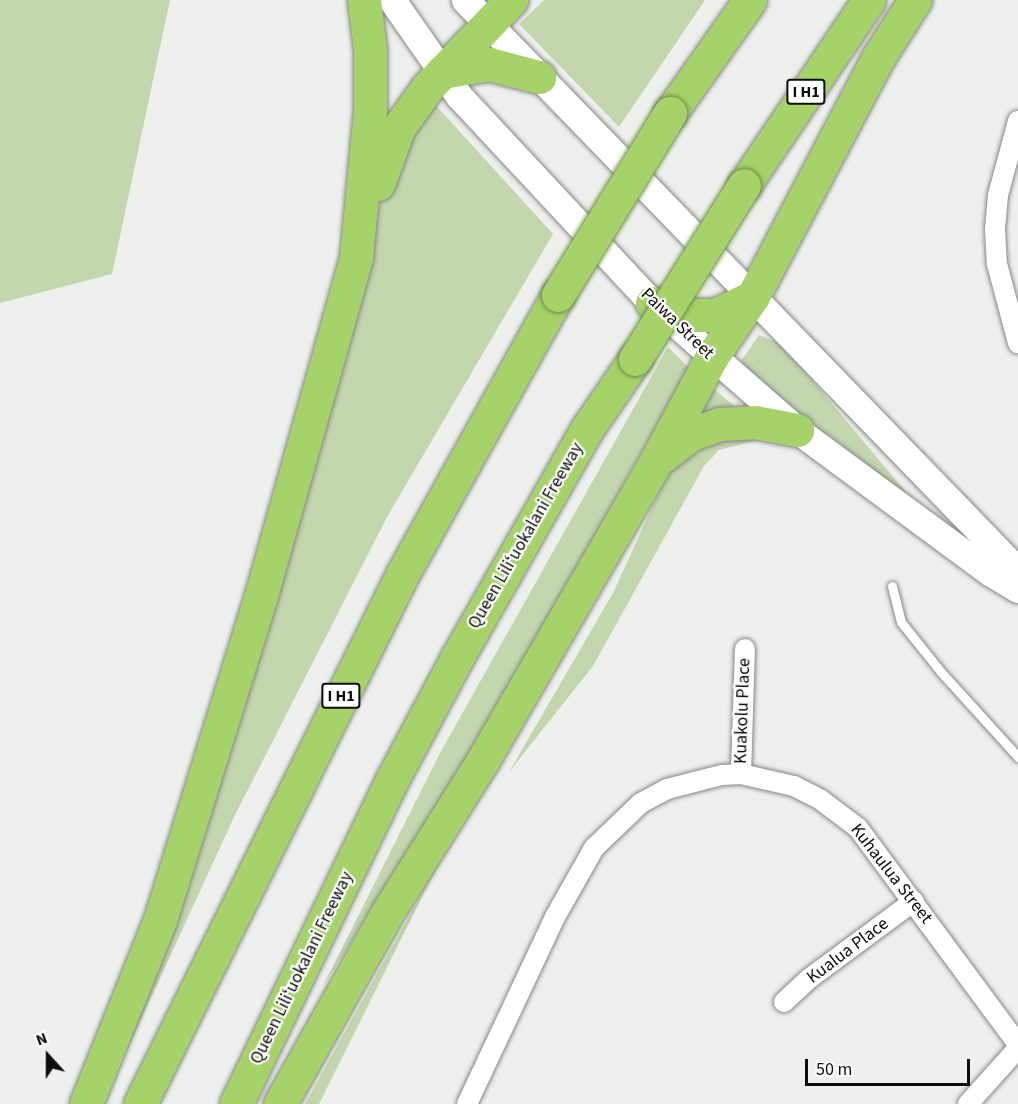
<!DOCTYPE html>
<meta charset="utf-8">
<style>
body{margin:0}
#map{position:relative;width:1018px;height:1104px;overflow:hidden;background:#eef0ed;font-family:"Source Sans 3",sans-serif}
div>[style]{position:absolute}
.green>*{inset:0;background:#c3d6ae}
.roads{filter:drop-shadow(0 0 2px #878885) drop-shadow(0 0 2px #878885)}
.service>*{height:9px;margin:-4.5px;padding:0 4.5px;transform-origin:4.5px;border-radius:4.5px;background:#fff}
.minor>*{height:20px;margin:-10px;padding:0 10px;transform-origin:10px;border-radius:10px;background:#fff}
.secondary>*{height:27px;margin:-13.5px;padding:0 13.5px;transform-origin:13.5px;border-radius:13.5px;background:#fff}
.motorway>*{height:33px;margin:-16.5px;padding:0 16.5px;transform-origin:16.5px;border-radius:16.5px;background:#a5d369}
.bridges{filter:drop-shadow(0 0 2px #708e48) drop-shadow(0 0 2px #708e48)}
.motorway-bridge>*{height:33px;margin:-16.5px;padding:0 16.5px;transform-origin:16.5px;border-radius:16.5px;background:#a5d369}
span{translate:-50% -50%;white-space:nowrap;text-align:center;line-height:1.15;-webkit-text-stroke:4.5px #fff;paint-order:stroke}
.shield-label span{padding:2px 4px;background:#fff;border:2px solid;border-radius:4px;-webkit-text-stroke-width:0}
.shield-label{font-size:16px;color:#0d0d0c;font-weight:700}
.street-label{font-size:18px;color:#0d0d0c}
.north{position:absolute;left:18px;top:1026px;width:60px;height:60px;-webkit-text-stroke:4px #fff;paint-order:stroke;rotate:339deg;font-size:16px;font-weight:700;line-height:24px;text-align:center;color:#0d0d0c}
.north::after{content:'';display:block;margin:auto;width:21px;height:27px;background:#0d0d0c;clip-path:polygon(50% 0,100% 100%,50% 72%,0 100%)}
.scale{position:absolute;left:805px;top:1059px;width:165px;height:27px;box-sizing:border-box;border:3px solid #0d0d0c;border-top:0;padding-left:8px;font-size:18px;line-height:21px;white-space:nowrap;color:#0d0d0c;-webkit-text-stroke:4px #fff;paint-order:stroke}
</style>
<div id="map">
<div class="green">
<div style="clip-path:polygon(0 0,170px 0,112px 274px,0 303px)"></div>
<div style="clip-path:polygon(544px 0,705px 0,619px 127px,519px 24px)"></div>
<div style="clip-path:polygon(431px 100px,553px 234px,387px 517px,234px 817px,128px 1048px,122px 1046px,340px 354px,383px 192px)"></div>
<div style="clip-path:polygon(759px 335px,779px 343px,792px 356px,911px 498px,764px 387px,744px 367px,741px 361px)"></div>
<div style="clip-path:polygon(668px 347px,694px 373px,663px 414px,505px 696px,322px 988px,440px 753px)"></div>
<div style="clip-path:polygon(707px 383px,734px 406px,686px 424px)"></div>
<div style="clip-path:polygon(736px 437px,758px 440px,719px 450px,704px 466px,593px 666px,509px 772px,613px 593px,671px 466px,688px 450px)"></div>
<div style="clip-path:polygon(442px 857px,319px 1104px,305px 1104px)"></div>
</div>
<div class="roads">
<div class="service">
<div style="left:892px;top:586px;width:37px;rotate:76deg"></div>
<div style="left:901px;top:622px;width:64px;rotate:51.3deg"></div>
<div style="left:941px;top:672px;width:115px;rotate:47.8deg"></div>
</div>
<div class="minor">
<div style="left:1018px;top:121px;width:77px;rotate:105.1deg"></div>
<div style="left:998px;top:195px;width:34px;rotate:95deg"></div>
<div style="left:995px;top:229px;width:35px;rotate:87deg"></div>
<div style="left:997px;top:264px;width:82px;rotate:75.1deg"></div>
<div style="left:741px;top:774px;width:125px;rotate:-88.2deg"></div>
<div style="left:784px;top:1002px;width:35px;rotate:-43deg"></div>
<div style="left:810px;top:978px;width:129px;rotate:-36.5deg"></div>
<div style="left:467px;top:1104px;width:207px;rotate:-64.8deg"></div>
<div style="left:555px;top:917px;width:79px;rotate:-60.5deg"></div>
<div style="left:594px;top:848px;width:65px;rotate:-43.8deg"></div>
<div style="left:641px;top:803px;width:30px;rotate:-28deg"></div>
<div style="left:667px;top:789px;width:57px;rotate:-14.3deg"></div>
<div style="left:722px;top:775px;width:19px;rotate:-3deg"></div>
<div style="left:741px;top:774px;width:54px;rotate:12.8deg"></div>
<div style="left:794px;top:786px;width:30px;rotate:27deg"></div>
<div style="left:821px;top:800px;width:46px;rotate:37.1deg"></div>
<div style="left:858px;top:828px;width:269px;rotate:53.5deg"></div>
<div style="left:968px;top:1104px;width:75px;rotate:-48.2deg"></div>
</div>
<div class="secondary">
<div style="left:392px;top:0;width:117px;rotate:55.1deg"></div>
<div style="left:459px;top:96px;width:283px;rotate:47deg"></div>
<div style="left:652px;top:303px;width:193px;rotate:41.2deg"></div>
<div style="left:797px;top:430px;width:241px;rotate:36.4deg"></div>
<div style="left:991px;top:573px;width:31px;rotate:31deg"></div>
<div style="left:465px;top:0;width:795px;rotate:45.92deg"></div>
</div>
<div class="motorway">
<div style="left:442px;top:72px;width:48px;rotate:-9.7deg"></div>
<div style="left:489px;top:64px;width:52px;rotate:14.6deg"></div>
<div style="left:670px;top:113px;width:138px;rotate:-54.7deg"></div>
<div style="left:378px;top:184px;width:61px;rotate:-69.8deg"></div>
<div style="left:399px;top:127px;width:48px;rotate:-54.3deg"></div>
<div style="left:427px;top:88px;width:122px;rotate:-46.3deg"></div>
<div style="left:744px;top:185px;width:223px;rotate:-56deg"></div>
<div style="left:652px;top:303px;width:45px;rotate:15.6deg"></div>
<div style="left:695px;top:315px;width:20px"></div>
<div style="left:715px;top:315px;width:41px;rotate:-25.9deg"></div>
<div style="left:663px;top:456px;width:36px;rotate:-38deg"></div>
<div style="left:691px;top:434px;width:31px;rotate:-19deg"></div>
<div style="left:720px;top:424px;width:35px;rotate:-3deg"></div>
<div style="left:755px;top:422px;width:43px;rotate:10.8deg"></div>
<div style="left:86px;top:1104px;width:198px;rotate:-68.1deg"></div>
<div style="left:160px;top:920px;width:339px;rotate:-72.7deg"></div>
<div style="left:261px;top:596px;width:351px;rotate:-74.3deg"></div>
<div style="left:356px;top:258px;width:150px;rotate:-84.6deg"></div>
<div style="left:370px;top:109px;width:59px;rotate:-90deg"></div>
<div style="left:370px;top:50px;width:50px;rotate:-96.8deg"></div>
<div style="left:140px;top:1104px;width:593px;rotate:-63.65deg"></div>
<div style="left:403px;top:573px;width:318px;rotate:-60.9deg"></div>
<div style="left:236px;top:1104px;width:362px;rotate:-64.3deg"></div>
<div style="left:393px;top:778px;width:138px;rotate:-62deg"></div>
<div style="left:458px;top:656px;width:261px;rotate:-60.4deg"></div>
<div style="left:587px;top:429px;width:85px;rotate:-55.6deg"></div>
<div style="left:280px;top:1104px;width:223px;rotate:-60.7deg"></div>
<div style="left:389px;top:910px;width:177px;rotate:-57.9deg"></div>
<div style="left:483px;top:760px;width:343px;rotate:-59.9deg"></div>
<div style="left:655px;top:463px;width:119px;rotate:-61.9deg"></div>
<div style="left:711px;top:358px;width:75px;rotate:-55.9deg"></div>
<div style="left:753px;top:296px;width:269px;rotate:-62.3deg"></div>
<div style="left:878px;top:58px;width:69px;rotate:-57.5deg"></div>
</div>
</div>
<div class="bridges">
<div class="motorway-bridge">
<div style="left:558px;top:295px;width:214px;rotate:-58.4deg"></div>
<div style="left:635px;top:359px;width:205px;rotate:-57.9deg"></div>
</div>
</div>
<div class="shield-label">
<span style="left:806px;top:92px">I H1</span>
<span style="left:341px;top:696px">I H1</span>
</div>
<div class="street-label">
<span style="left:677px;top:324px;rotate:44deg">Paiwa Street</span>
<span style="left:526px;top:536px;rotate:-60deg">Queen Liliʻuokalani Freeway</span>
<span style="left:743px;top:711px;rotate:-88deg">Kuakolu Place</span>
<span style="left:891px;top:874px;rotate:52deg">Kuhaulua Street</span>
<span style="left:848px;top:951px;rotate:-37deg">Kualua Place</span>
<span style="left:302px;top:968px;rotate:-64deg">Queen Liliʻuokalani Freeway</span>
</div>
<div class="north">N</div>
<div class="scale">50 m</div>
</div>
